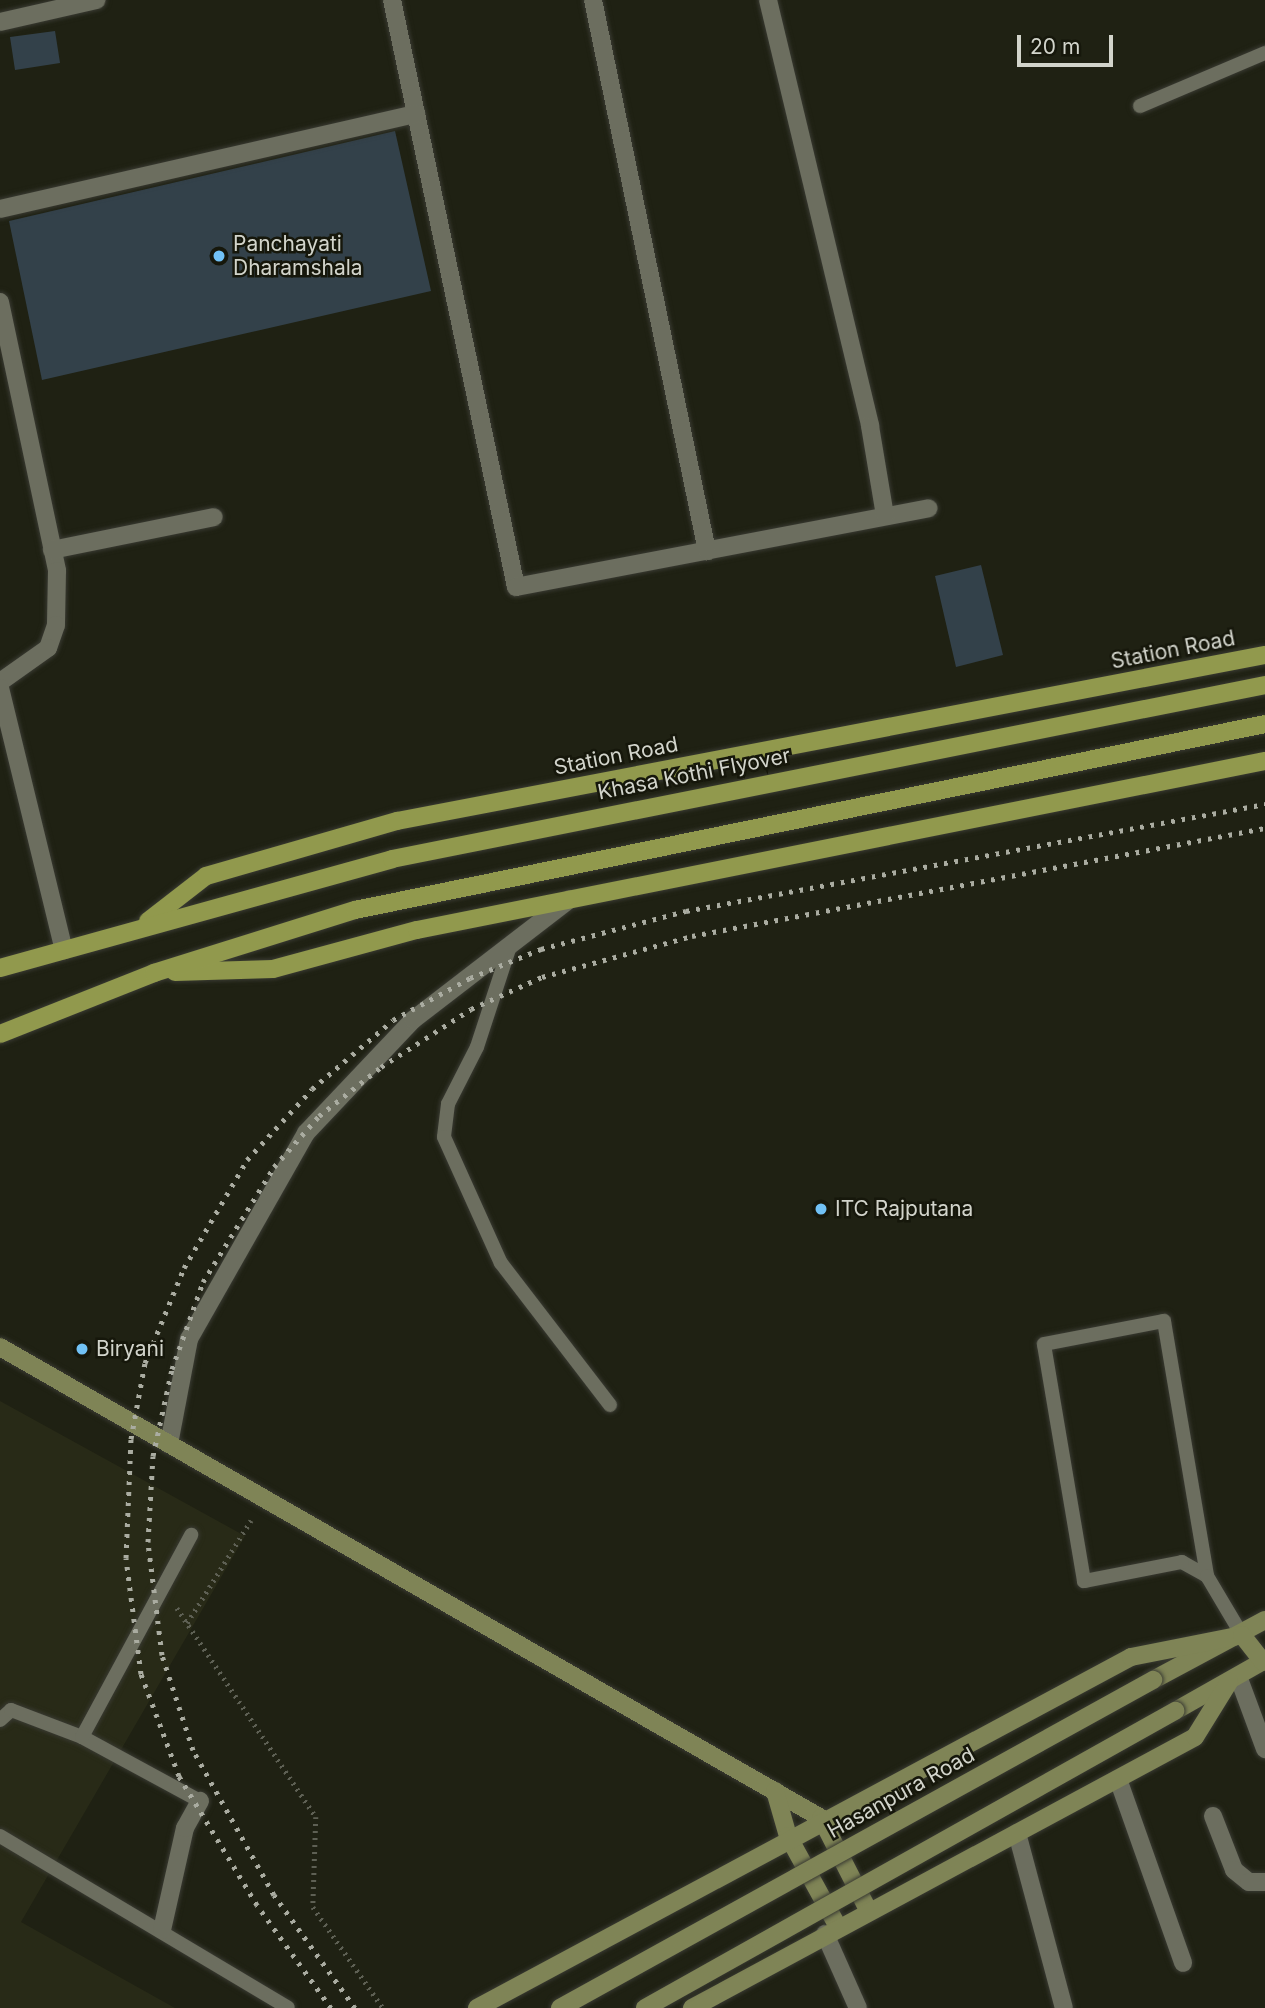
<!DOCTYPE html>
<style>
body{margin:0}
#map{position:relative;width:1265px;height:2008px;overflow:hidden;background:#1f2113;font-family:Inter,sans-serif}
div>[style]{position:absolute}
.built>*{inset:0;background:#282a17}
.building>*{inset:0;background:#33414a}
.path>*{height:4.5px;margin-top:-2.25px;transform-origin:0;background:repeating-linear-gradient(90deg,#5e6054 0 2px,transparent 0 7px)}
.roads{filter:drop-shadow(0 0 2px #393a32) drop-shadow(0 0 2px #393a32)}
.lane>*{height:14px;margin:-7px;padding:0 7px;transform-origin:7px;border-radius:7px;background:#6c6e5f}
.street>*{height:18px;margin:-9px;padding:0 9px;transform-origin:9px;border-radius:9px;background:#6c6e5f}
.secondary>*{height:18px;margin:-9px;padding:0 9px;transform-origin:9px;border-radius:9px;background:#7f8456}
.primary>*{height:18px;margin:-9px;padding:0 9px;transform-origin:9px;border-radius:9px;background:#91994d}
.rail>*{height:5px;margin-top:-2.5px;transform-origin:0;background:repeating-linear-gradient(90deg,#aaaca1 0 3.5px,transparent 0 10.5px)}
.bridges{filter:drop-shadow(0 0 2px #393a32) drop-shadow(0 0 2px #393a32)}
.secondary-bridge>*{height:18px;margin:-9px;padding:0 9px;transform-origin:9px;border-radius:9px;background:#7f8456}
.dots>*{width:19px;height:19px;translate:-50% -50%;box-sizing:border-box;border:4px solid #16170b;border-radius:50%}
span{translate:-50% -50%;white-space:nowrap;text-align:center;line-height:1.15;-webkit-text-stroke:5px #16170b;paint-order:stroke}
.poi-label{font-size:21px;color:#d2d4cb}
.left{translate:0 -50%;text-align:left}
.street-label{font-size:21px;color:#d2d4cb}
.scale{position:absolute;left:1017px;top:35px;width:96px;height:32px;box-sizing:border-box;border:4px solid #d2d4cb;border-top:0;padding-left:9px;font-size:21px;line-height:24px;white-space:nowrap;color:#d2d4cb;-webkit-text-stroke:5px #16170b;paint-order:stroke}
</style>
<div id="map">
<div class="built">
<div style="clip-path:polygon(0 1401px,245px 1536px,21px 1922px,175px 2008px,0 2008px)"></div>
</div>
<div class="building">
<div style="clip-path:polygon(55px 31px,60px 63px,15px 70px,10px 37px)"></div>
<div style="clip-path:polygon(395px 131px,431px 291px,42px 380px,9px 221px)"></div>
<div style="clip-path:polygon(981px 565px,1003px 655px,956px 667px,935px 576px)"></div>
</div>
<div class="path">
<div style="left:177px;top:1608px;width:251px;rotate:56.4deg"></div>
<div style="left:316px;top:1817px;width:90px;rotate:91.9deg"></div>
<div style="left:313px;top:1907px;width:123px;rotate:55.3deg"></div>
<div style="left:187px;top:1623px;width:121px;rotate:-58.1deg"></div>
</div>
<div class="roads">
<div class="lane">
<div style="left:1140px;top:106px;width:136px;rotate:-23deg"></div>
<div style="left:510px;top:946px;width:106px;rotate:108.1deg"></div>
<div style="left:477px;top:1047px;width:64px;rotate:117deg"></div>
<div style="left:448px;top:1104px;width:33px;rotate:97deg"></div>
<div style="left:444px;top:1137px;width:138px;rotate:65.7deg"></div>
<div style="left:501px;top:1263px;width:179px;rotate:52.5deg"></div>
<div style="left:1207px;top:1576px;width:29px;rotate:-151deg"></div>
<div style="left:1182px;top:1562px;width:100px;rotate:169deg"></div>
<div style="left:1084px;top:1581px;width:240px;rotate:-99.6deg"></div>
<div style="left:1044px;top:1344px;width:122px;rotate:-10.9deg"></div>
<div style="left:1164px;top:1321px;width:259px;rotate:80.4deg"></div>
<div style="left:1207px;top:1576px;width:69px;rotate:59.3deg"></div>
<div style="left:0;top:1720px;width:15px;rotate:-42deg"></div>
<div style="left:11px;top:1710px;width:76px;rotate:20.8deg"></div>
<div style="left:82px;top:1737px;width:134px;rotate:28.5deg"></div>
<div style="left:82px;top:1737px;width:230px;rotate:-61.6deg"></div>
<div style="left:0;top:1836px;width:335px;rotate:30.8deg"></div>
</div>
<div class="street">
<div style="left:392px;top:0;width:600px;rotate:78.07deg"></div>
<div style="left:516px;top:587px;width:420px;rotate:-10.8deg"></div>
<div style="left:593px;top:0;width:563px;rotate:78.31deg"></div>
<div style="left:768px;top:0;width:438px;rotate:76.5deg"></div>
<div style="left:870px;top:426px;width:91px;rotate:80.5deg"></div>
<div style="left:0;top:22px;width:99px;rotate:-12.8deg"></div>
<div style="left:0;top:209px;width:427px;rotate:-12.9deg"></div>
<div style="left:0;top:302px;width:275px;rotate:78deg"></div>
<div style="left:57px;top:571px;width:54px;rotate:91.1deg"></div>
<div style="left:56px;top:625px;width:24px;rotate:109deg"></div>
<div style="left:48px;top:648px;width:59px;rotate:144.7deg"></div>
<div style="left:52px;top:550px;width:165px;rotate:-11.5deg"></div>
<div style="left:0;top:688px;width:270px;rotate:76.3deg"></div>
<div style="left:169px;top:1444px;width:107px;rotate:-79.2deg"></div>
<div style="left:189px;top:1339px;width:237px;rotate:-60.4deg"></div>
<div style="left:306px;top:1133px;width:156px;rotate:-46.6deg"></div>
<div style="left:413px;top:1020px;width:198px;rotate:-37.6deg"></div>
<div style="left:1238px;top:1676px;width:78px;rotate:69.7deg"></div>
<div style="left:1118px;top:1779px;width:195px;rotate:70.5deg"></div>
<div style="left:1213px;top:1816px;width:58px;rotate:68.7deg"></div>
<div style="left:1234px;top:1870px;width:19px;rotate:39deg"></div>
<div style="left:1249px;top:1882px;width:16px"></div>
<div style="left:1017px;top:1833px;width:181px;rotate:75deg"></div>
<div style="left:162px;top:1930px;width:105px;rotate:-77.3deg"></div>
<div style="left:185px;top:1828px;width:31px;rotate:-61deg"></div>
<div style="left:825px;top:1934px;width:81px;rotate:66deg"></div>
</div>
<div class="secondary">
<div style="left:0;top:1347px;width:947px;rotate:29.84deg"></div>
<div style="left:821px;top:1818px;width:103px;rotate:62.9deg"></div>
<div style="left:1153px;top:1680px;width:127px;rotate:-28.2deg"></div>
<div style="left:1175px;top:1711px;width:103px;rotate:-29.5deg"></div>
<div style="left:775px;top:1791px;width:47px;rotate:73.9deg"></div>
<div style="left:788px;top:1836px;width:104px;rotate:61.2deg"></div>
<div style="left:477px;top:2008px;width:742px;rotate:-28.22deg"></div>
<div style="left:1131px;top:1657px;width:113px;rotate:-11.2deg"></div>
<div style="left:1242px;top:1635px;width:34px;rotate:52deg"></div>
<div style="left:692px;top:2008px;width:571px;rotate:-28.31deg"></div>
<div style="left:1195px;top:1737px;width:65px;rotate:-58.3deg"></div>
</div>
<div class="primary">
<div style="left:148px;top:921px;width:73px;rotate:-37.8deg"></div>
<div style="left:206px;top:876px;width:199px;rotate:-16.1deg"></div>
<div style="left:397px;top:821px;width:884px;rotate:-10.83deg"></div>
<div style="left:0;top:968px;width:407px;rotate:-15.5deg"></div>
<div style="left:392px;top:859px;width:890px;rotate:-11.27deg"></div>
<div style="left:175px;top:972px;width:98px;rotate:-1.8deg"></div>
<div style="left:273px;top:969px;width:149px;rotate:-15.2deg"></div>
<div style="left:417px;top:930px;width:865px;rotate:-11.27deg"></div>
<div style="left:0;top:1034px;width:166px;rotate:-21.6deg"></div>
<div style="left:154px;top:973px;width:211px;rotate:-17.4deg"></div>
<div style="left:355px;top:910px;width:929px;rotate:-11.55deg"></div>
</div>
</div>
<div class="rail">
<div style="left:331px;top:2008px;width:127px;rotate:-125.7deg"></div>
<div style="left:257px;top:1905px;width:151px;rotate:-121.2deg"></div>
<div style="left:179px;top:1776px;width:109px;rotate:-110.4deg"></div>
<div style="left:141px;top:1674px;width:117px;rotate:-97.4deg"></div>
<div style="left:126px;top:1558px;width:119px;rotate:-87.6deg"></div>
<div style="left:131px;top:1439px;width:77px;rotate:-79.6deg"></div>
<div style="left:145px;top:1363px;width:103px;rotate:-67.7deg"></div>
<div style="left:184px;top:1268px;width:125px;rotate:-59.7deg"></div>
<div style="left:247px;top:1160px;width:96px;rotate:-47.5deg"></div>
<div style="left:312px;top:1089px;width:106px;rotate:-40.4deg"></div>
<div style="left:393px;top:1020px;width:88px;rotate:-28.6deg"></div>
<div style="left:470px;top:978px;width:77px;rotate:-22.2deg"></div>
<div style="left:541px;top:949px;width:150px;rotate:-14.7deg"></div>
<div style="left:686px;top:911px;width:589px;rotate:-10.47deg"></div>
<div style="left:355px;top:2008px;width:139px;rotate:-125.6deg"></div>
<div style="left:274px;top:1895px;width:166px;rotate:-119.2deg"></div>
<div style="left:193px;top:1750px;width:100px;rotate:-108.1deg"></div>
<div style="left:162px;top:1655px;width:114px;rotate:-97.1deg"></div>
<div style="left:148px;top:1542px;width:86px;rotate:-86.7deg"></div>
<div style="left:153px;top:1456px;width:89px;rotate:-77.7deg"></div>
<div style="left:172px;top:1369px;width:92px;rotate:-70.4deg"></div>
<div style="left:203px;top:1282px;width:135px;rotate:-58.3deg"></div>
<div style="left:274px;top:1167px;width:68px;rotate:-48.6deg"></div>
<div style="left:319px;top:1116px;width:79px;rotate:-38.3deg"></div>
<div style="left:381px;top:1067px;width:107px;rotate:-32.8deg"></div>
<div style="left:471px;top:1009px;width:78px;rotate:-24.3deg"></div>
<div style="left:542px;top:977px;width:156px;rotate:-15.3deg"></div>
<div style="left:692px;top:936px;width:583px;rotate:-10.67deg"></div>
</div>
<div class="bridges">
<div class="secondary-bridge">
<div style="left:560px;top:2008px;width:678px;rotate:-28.95deg"></div>
<div style="left:645px;top:2008px;width:608px;rotate:-29.27deg"></div>
</div>
</div>
<div class="dots">
<div style="left:219px;top:256px;background:#71c1f5"></div>
<div style="left:821px;top:1209px;background:#71c1f5"></div>
<div style="left:82px;top:1349px;background:#71c1f5"></div>
</div>
<div class="poi-label">
<span class="left" style="left:233px;top:256px">Panchayati<br>Dharamshala</span>
<span class="left" style="left:835px;top:1209px">ITC Rajputana</span>
<span class="left" style="left:96px;top:1349px">Biryani</span>
</div>
<div class="street-label">
<span style="left:1173px;top:650px;rotate:-11deg">Station Road</span>
<span style="left:616px;top:756px;rotate:-11deg">Station Road</span>
<span style="left:694px;top:774px;rotate:-11deg">Khasa Kothi Flyover</span>
<span style="left:901px;top:1793px;rotate:-29deg">Hasanpura Road</span>
</div>
<div class="scale">20 m</div>
</div>
